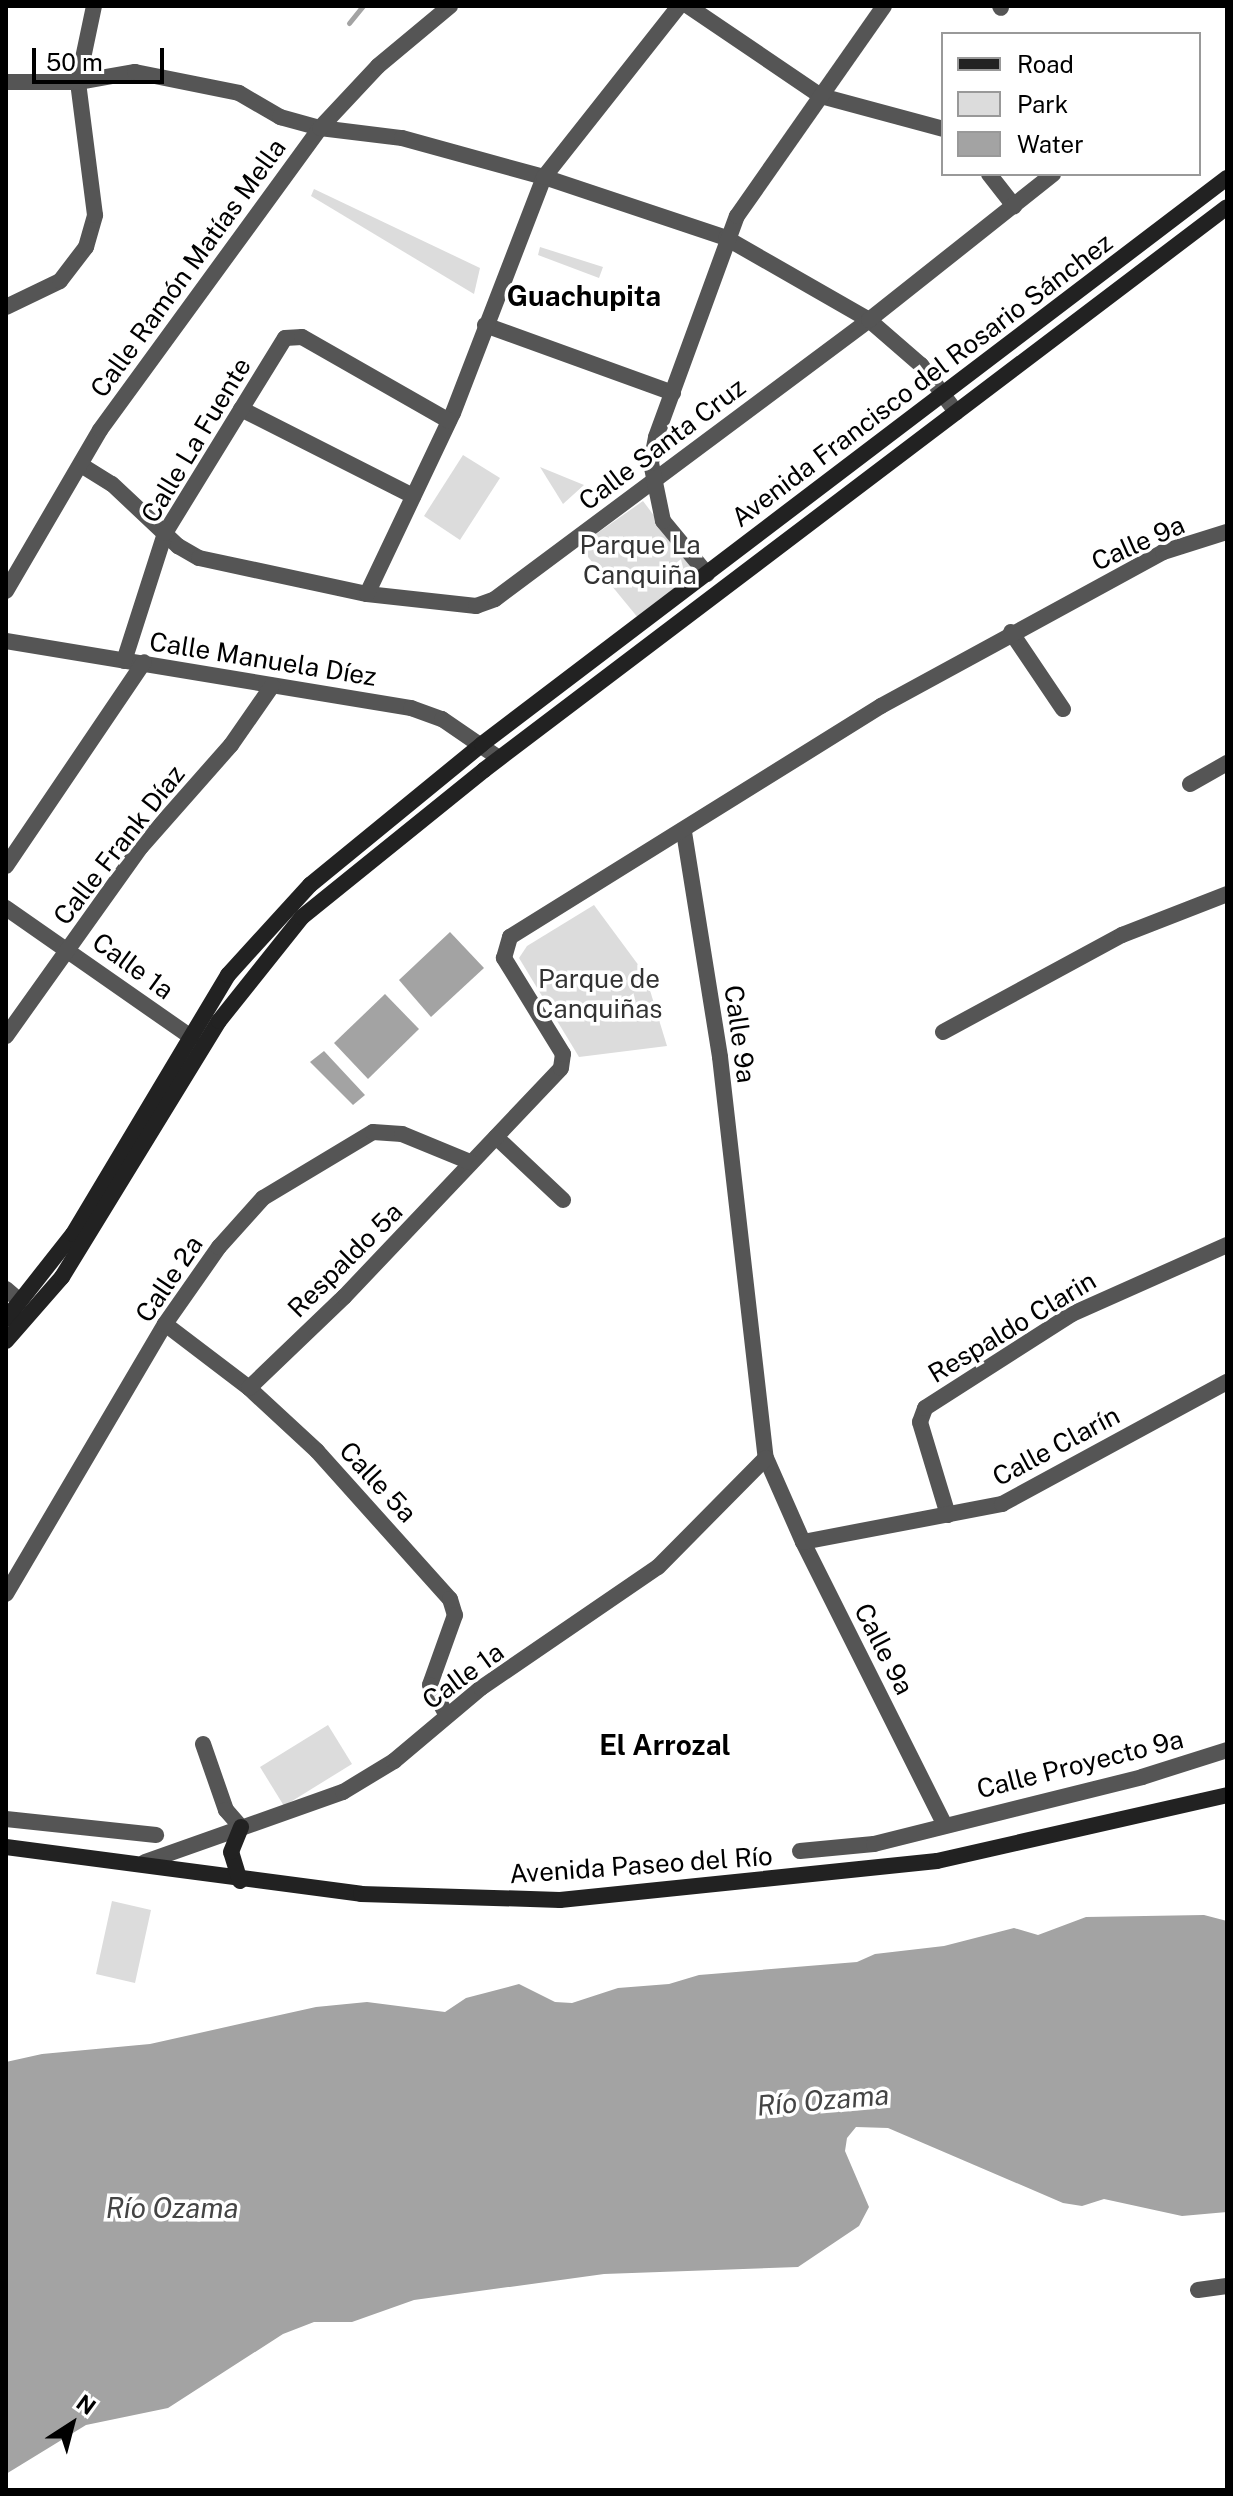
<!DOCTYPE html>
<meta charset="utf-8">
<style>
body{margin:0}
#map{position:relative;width:1233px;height:2496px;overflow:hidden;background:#fff;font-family:"Public Sans",sans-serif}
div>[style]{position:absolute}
.green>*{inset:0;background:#dcdcdc}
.water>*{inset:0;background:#a3a3a3}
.stream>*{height:5px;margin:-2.5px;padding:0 2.5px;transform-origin:2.5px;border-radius:2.5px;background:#a3a3a3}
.street>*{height:16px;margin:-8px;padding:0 8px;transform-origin:8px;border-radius:8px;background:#555}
.secondary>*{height:16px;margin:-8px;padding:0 8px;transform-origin:8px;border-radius:8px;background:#222}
span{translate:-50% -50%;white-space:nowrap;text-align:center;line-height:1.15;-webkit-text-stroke:7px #fff;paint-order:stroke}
.street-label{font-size:26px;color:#000}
.park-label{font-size:26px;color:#333}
.neighbourhood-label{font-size:28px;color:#000;font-weight:700}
.water-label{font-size:28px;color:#444;font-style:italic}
.frame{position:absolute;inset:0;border:8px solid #000;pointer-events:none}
.legend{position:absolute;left:941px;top:32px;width:260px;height:144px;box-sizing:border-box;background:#fff;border:2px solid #999;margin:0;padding:10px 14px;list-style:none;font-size:24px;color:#000}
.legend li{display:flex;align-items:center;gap:16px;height:40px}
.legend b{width:40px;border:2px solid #999}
.north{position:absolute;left:32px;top:2384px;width:80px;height:80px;-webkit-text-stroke:6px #fff;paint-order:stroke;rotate:36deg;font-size:22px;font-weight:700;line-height:32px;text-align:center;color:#000}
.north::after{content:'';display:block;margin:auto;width:28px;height:36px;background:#000;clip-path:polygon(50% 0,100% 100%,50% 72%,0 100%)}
.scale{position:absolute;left:32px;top:48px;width:132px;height:36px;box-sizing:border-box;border:4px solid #000;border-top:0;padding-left:10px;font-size:24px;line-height:28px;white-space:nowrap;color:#000;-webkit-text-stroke:6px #fff;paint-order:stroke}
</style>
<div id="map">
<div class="green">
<div style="clip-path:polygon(314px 189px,480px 268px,474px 294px,311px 196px)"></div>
<div style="clip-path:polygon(540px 247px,603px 267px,599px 278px,538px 255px)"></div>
<div style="clip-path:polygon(463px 455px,500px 478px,460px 540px,424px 516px)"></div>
<div style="clip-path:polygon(540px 467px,584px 485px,563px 504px)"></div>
<div style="clip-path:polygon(643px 501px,700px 577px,639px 619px,579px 546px)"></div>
<div style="clip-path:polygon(594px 905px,645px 974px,667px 1046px,579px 1057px,519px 958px,527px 946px)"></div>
<div style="clip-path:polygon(328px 1725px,352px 1764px,284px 1806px,260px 1767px)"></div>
<div style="clip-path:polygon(112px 1901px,151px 1910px,135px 1983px,96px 1974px)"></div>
</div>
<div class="water">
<div style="clip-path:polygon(450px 932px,484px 968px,431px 1017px,399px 980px)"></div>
<div style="clip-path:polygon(385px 994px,419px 1029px,368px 1079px,334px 1043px)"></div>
<div style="clip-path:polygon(324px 1051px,365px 1095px,353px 1105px,310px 1062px)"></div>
<div style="clip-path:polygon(1204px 1915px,1227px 1921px,1227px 2212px,1182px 2216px,1104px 2199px,1082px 2206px,1063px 2203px,888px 2128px,856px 2127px,847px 2138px,845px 2151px,869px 2207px,859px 2226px,798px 2267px,604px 2274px,414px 2300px,352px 2322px,314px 2322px,283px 2334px,168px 2408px,86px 2425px,6px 2474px,6px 2062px,42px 2054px,150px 2044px,316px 2007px,367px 2002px,445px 2012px,466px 1998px,519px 1984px,555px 2002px,572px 2003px,618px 1988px,669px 1984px,699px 1975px,857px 1962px,875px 1954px,944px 1946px,1014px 1928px,1038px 1935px,1086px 1917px)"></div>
</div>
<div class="stream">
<div style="left:349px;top:23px;width:22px;rotate:-51deg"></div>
</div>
<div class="street">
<div style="left:688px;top:6px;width:161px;rotate:34.1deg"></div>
<div style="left:821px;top:96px;width:126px;rotate:15.1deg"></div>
<div style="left:1000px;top:6px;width:2px;rotate:63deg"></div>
<div style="left:6px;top:82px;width:72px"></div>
<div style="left:78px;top:82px;width:58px;rotate:-10deg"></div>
<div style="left:135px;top:72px;width:106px;rotate:11.4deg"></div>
<div style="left:239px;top:93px;width:48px;rotate:30.3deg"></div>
<div style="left:280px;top:117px;width:41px;rotate:15.4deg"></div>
<div style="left:320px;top:128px;width:83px;rotate:7deg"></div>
<div style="left:402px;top:138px;width:147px;rotate:15.4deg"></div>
<div style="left:544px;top:177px;width:192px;rotate:18.5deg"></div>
<div style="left:726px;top:238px;width:165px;rotate:29.8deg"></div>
<div style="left:869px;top:320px;width:69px;rotate:40.9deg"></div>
<div style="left:921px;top:365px;width:59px;rotate:53.3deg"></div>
<div style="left:989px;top:174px;width:41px;rotate:52deg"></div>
<div style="left:6px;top:307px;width:60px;rotate:-25.7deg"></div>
<div style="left:60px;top:281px;width:43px;rotate:-52.6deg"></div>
<div style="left:86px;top:247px;width:33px;rotate:-74deg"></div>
<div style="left:95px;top:215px;width:134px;rotate:-97.3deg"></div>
<div style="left:78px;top:82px;width:78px;rotate:-78.1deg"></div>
<div style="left:485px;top:325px;width:200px;rotate:19.9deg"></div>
<div style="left:241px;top:409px;width:193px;rotate:26.8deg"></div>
<div style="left:81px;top:465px;width:36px;rotate:32deg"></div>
<div style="left:112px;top:484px;width:91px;rotate:43.2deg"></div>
<div style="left:178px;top:546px;width:24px;rotate:30deg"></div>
<div style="left:199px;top:558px;width:172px;rotate:12.1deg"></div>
<div style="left:367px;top:594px;width:110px;rotate:6.3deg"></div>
<div style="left:476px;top:606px;width:20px;rotate:-20deg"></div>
<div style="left:495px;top:599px;width:467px;rotate:-36.7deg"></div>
<div style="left:869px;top:320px;width:235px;rotate:-38.4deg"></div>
<div style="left:707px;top:574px;width:69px;rotate:-129.7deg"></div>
<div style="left:663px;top:521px;width:59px;rotate:-101.7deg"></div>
<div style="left:651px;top:463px;width:26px;rotate:-79deg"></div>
<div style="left:656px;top:437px;width:235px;rotate:-69.9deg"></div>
<div style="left:737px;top:216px;width:256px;rotate:-55deg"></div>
<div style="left:6px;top:591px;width:186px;rotate:-59.7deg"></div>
<div style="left:100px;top:430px;width:374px;rotate:-53.9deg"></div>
<div style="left:320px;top:128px;width:85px;rotate:-46.9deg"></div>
<div style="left:378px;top:66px;width:94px;rotate:-39.8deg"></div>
<div style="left:367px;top:594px;width:200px;rotate:-64.6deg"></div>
<div style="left:453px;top:413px;width:253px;rotate:-68.9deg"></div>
<div style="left:544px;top:177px;width:218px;rotate:-51.7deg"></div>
<div style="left:1011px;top:632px;width:93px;rotate:56deg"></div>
<div style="left:6px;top:641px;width:411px;rotate:9.4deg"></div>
<div style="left:411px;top:708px;width:33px;rotate:20deg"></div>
<div style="left:442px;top:719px;width:69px;rotate:34.4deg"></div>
<div style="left:124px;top:661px;width:134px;rotate:-72.2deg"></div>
<div style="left:165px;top:533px;width:229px;rotate:-58.4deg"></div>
<div style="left:285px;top:338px;width:17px;rotate:-3deg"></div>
<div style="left:302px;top:337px;width:169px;rotate:29.7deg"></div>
<div style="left:1190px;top:784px;width:43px;rotate:-29.6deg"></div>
<div style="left:684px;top:832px;width:228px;rotate:80.9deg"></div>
<div style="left:720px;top:1057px;width:404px;rotate:83.5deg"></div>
<div style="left:766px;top:1458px;width:92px;rotate:66.2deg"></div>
<div style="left:803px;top:1542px;width:314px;rotate:63.4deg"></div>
<div style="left:6px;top:866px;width:246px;rotate:-55.9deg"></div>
<div style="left:6px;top:908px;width:226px;rotate:34.9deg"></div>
<div style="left:943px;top:1032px;width:204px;rotate:-28.5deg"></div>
<div style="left:1122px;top:935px;width:113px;rotate:-21.3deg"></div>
<div style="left:6px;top:1036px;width:232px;rotate:-54.5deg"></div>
<div style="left:141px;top:847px;width:136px;rotate:-48.6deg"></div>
<div style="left:231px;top:745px;width:72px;rotate:-55.2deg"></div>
<div style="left:496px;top:1137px;width:92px;rotate:43.2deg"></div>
<div style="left:6px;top:1289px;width:18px;rotate:41deg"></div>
<div style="left:165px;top:1324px;width:106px;rotate:37.3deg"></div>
<div style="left:249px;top:1388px;width:93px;rotate:42.8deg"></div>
<div style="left:317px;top:1451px;width:199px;rotate:48.1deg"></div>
<div style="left:450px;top:1599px;width:17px;rotate:73deg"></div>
<div style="left:455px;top:1615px;width:74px;rotate:109.7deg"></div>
<div style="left:430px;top:1685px;width:35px;rotate:61deg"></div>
<div style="left:249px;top:1388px;width:132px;rotate:-43.8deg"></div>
<div style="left:344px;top:1297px;width:315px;rotate:-46.5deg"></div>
<div style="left:561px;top:1068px;width:14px;rotate:-82deg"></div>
<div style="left:563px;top:1054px;width:113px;rotate:-121.6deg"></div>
<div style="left:504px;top:958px;width:22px;rotate:-74deg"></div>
<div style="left:510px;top:937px;width:437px;rotate:-31.9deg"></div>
<div style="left:881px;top:706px;width:321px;rotate:-28.6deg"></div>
<div style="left:1163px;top:552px;width:67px;rotate:-17.4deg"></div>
<div style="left:948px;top:1515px;width:97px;rotate:-106.8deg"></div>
<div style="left:920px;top:1422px;width:15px;rotate:-70deg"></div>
<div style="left:925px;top:1408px;width:174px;rotate:-32.6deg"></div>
<div style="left:1072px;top:1314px;width:170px;rotate:-24deg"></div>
<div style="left:803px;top:1542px;width:203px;rotate:-10.8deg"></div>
<div style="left:1002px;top:1504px;width:256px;rotate:-28.5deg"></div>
<div style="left:6px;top:1594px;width:313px;rotate:-59.5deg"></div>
<div style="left:165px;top:1324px;width:94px;rotate:-55deg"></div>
<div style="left:219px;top:1247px;width:66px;rotate:-48.1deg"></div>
<div style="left:263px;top:1198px;width:128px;rotate:-31deg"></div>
<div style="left:373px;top:1132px;width:29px;rotate:4deg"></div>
<div style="left:402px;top:1134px;width:74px;rotate:22.4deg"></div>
<div style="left:203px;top:1744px;width:70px;rotate:70.8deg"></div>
<div style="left:226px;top:1810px;width:23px;rotate:49deg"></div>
<div style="left:6px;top:1819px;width:151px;rotate:6.1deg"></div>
<div style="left:800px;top:1851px;width:74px;rotate:-5.4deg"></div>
<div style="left:874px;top:1844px;width:276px;rotate:-14deg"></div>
<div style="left:1142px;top:1777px;width:89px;rotate:-17.6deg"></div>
<div style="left:145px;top:1862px;width:210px;rotate:-19.5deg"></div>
<div style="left:343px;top:1792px;width:60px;rotate:-31.3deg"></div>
<div style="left:394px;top:1761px;width:114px;rotate:-40deg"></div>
<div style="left:481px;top:1688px;width:214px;rotate:-34.4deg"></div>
<div style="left:658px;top:1567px;width:153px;rotate:-45.3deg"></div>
<div style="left:1198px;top:2290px;width:29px;rotate:-8deg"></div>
</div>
<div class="secondary">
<div style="left:6px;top:1319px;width:108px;rotate:-51.8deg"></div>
<div style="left:73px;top:1234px;width:302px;rotate:-59.1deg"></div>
<div style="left:228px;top:975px;width:122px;rotate:-47.7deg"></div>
<div style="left:310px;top:885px;width:222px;rotate:-39.3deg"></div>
<div style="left:482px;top:744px;width:936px;rotate:-37.23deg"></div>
<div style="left:6px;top:1341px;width:85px;rotate:-48.8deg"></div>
<div style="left:62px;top:1277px;width:300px;rotate:-58.5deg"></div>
<div style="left:219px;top:1021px;width:133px;rotate:-51.4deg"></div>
<div style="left:302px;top:917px;width:234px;rotate:-38.9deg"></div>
<div style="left:484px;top:770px;width:932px;rotate:-37.15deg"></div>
<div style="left:6px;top:1847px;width:358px;rotate:7.5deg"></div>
<div style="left:361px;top:1894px;width:199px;rotate:1.7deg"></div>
<div style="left:560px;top:1900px;width:379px;rotate:-5.9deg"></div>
<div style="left:937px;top:1861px;width:297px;rotate:-12.8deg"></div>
<div style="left:240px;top:1881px;width:30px;rotate:-107deg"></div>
<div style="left:231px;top:1852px;width:27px;rotate:-68deg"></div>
</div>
<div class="street-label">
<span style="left:188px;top:268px;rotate:-54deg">Calle Ramón Matías Mella</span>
<span style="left:922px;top:380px;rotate:-37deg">Avenida Francisco del Rosario Sánchez</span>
<span style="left:196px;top:440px;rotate:-59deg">Calle La Fuente</span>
<span style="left:662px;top:444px;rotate:-37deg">Calle Santa Cruz</span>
<span style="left:1138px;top:543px;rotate:-24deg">Calle 9a</span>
<span style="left:263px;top:659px;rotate:9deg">Calle Manuela Díez</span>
<span style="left:119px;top:845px;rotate:-52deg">Calle Frank Díaz</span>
<span style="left:133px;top:966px;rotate:36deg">Calle 1a</span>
<span style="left:740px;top:1034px;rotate:82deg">Calle 9a</span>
<span style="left:345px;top:1260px;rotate:-45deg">Respaldo 5a</span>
<span style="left:169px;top:1279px;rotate:-56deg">Calle 2a</span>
<span style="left:1012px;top:1327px;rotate:-31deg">Respaldo Clarin</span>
<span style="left:1056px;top:1446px;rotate:-28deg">Calle Clarín</span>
<span style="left:378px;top:1482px;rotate:47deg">Calle 5a</span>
<span style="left:884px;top:1649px;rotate:63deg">Calle 9a</span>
<span style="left:463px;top:1676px;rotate:-36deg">Calle 1a</span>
<span style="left:1080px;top:1764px;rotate:-14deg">Calle Proyecto 9a</span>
<span style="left:641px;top:1865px;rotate:-4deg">Avenida Paseo del Río</span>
</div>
<div class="park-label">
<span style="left:640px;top:560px">Parque La<br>Canquiña</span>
<span style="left:599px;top:994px">Parque de<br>Canquiñas</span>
</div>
<div class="neighbourhood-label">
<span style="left:584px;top:296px">Guachupita</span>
<span style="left:665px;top:1745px">El Arrozal</span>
</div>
<div class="water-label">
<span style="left:823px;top:2100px;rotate:-5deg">Río Ozama</span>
<span style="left:172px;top:2208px">Río Ozama</span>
</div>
<div class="frame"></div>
<ul class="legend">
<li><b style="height:10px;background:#222"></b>Road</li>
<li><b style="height:22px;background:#dcdcdc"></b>Park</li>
<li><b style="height:22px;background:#a3a3a3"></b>Water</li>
</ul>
<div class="north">N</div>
<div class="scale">50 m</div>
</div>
